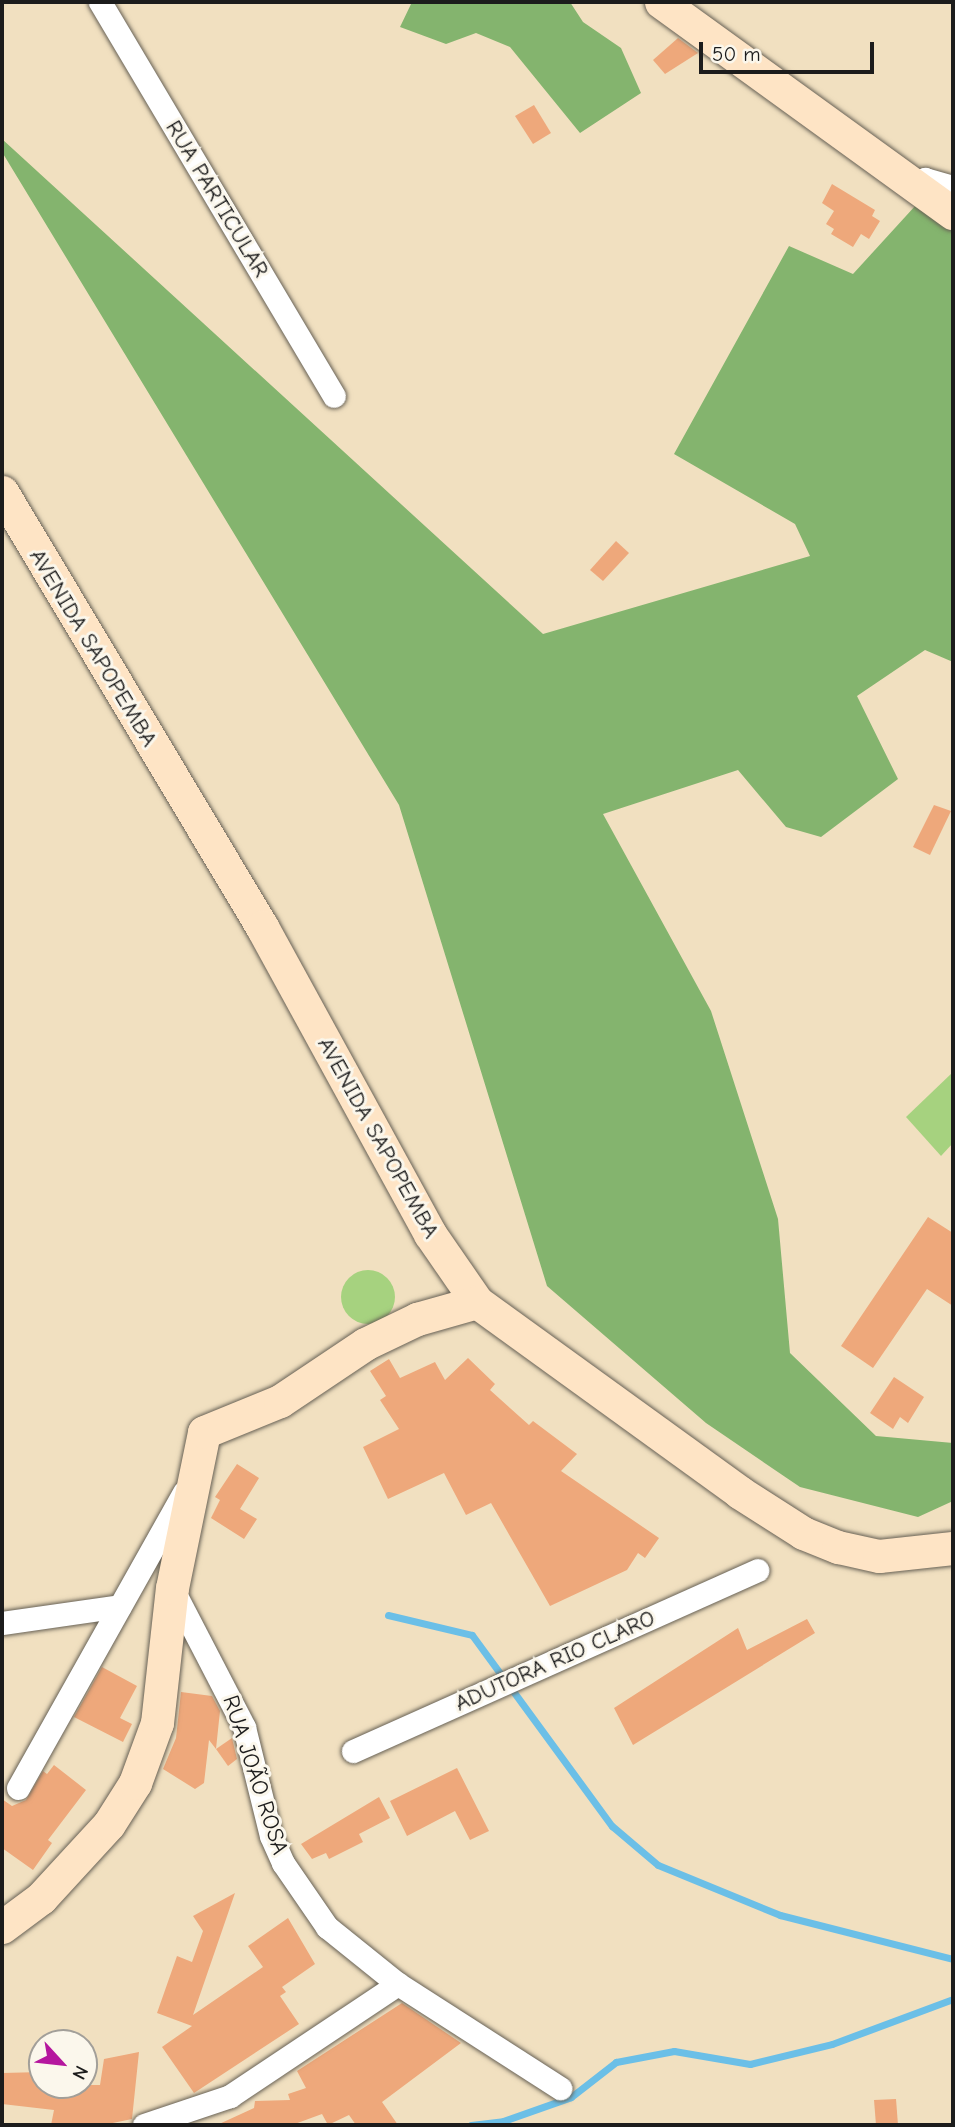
<!DOCTYPE html>
<meta charset="utf-8">
<style>
body{margin:0}
#map{position:relative;width:955px;height:2127px;overflow:hidden;background:#f1e0c0;font-family:"Comic Neue",sans-serif}
div>[style]{position:absolute}
.green>*{inset:0;background:#a6d27f}
.round{border-radius:50%}
.forest>*{inset:0;background:#84b46e}
.stream>*{height:7px;margin:-3.5px;padding:0 3.5px;transform-origin:3.5px;border-radius:3.5px;background:#6bbfe7}
.building>*{inset:0;background:#eea87b}
.roads{filter:drop-shadow(0 0 2px #676155) drop-shadow(0 0 2px #676155)}
.street>*{height:23px;margin:-11.5px;padding:0 11.5px;transform-origin:11.5px;border-radius:11.5px;background:#fff}
.secondary>*{height:33px;margin:-16.5px;padding:0 16.5px;transform-origin:16.5px;border-radius:16.5px;background:#fee4c5}
span{translate:-50% -50%;white-space:nowrap;text-align:center;line-height:1.15;-webkit-text-stroke:6px #fbf7ec;paint-order:stroke}
.street-label{font-size:23px;color:#1c1c1c}
.frame{position:absolute;inset:0;border:4px solid #1c1c1c;pointer-events:none}
.north{position:absolute;left:28px;top:2029px;width:70px;height:70px;box-sizing:border-box;background:#fbf7ec;border:2px solid #a29f99;border-radius:50%;rotate:117deg;font-size:19px;font-weight:700;line-height:28px;text-align:center;color:#1c1c1c}
.north::after{content:'';display:block;margin:auto;width:24px;height:32px;background:#b5179e;clip-path:polygon(50% 0,100% 100%,50% 72%,0 100%)}
.scale{position:absolute;left:699px;top:42px;width:175px;height:32px;box-sizing:border-box;border:4px solid #1c1c1c;border-top:0;padding-left:9px;font-size:21px;line-height:24px;white-space:nowrap;color:#1c1c1c;-webkit-text-stroke:5px #fbf7ec;paint-order:stroke}
</style>
<div id="map">
<div class="green">
<div style="clip-path:polygon(953px 1072px,953px 1143px,941px 1156px,906px 1117px)"></div>
<div class="round" style="left:341px;top:1270px;width:54px;height:54px"></div>
</div>
<div class="forest">
<div style="clip-path:polygon(412px 2px,570px 2px,583px 22px,621px 48px,641px 93px,580px 133px,510px 47px,476px 33px,446px 44px,400px 27px)"></div>
<div style="clip-path:polygon(2px 139px,543px 634px,810px 556px,795px 524px,674px 454px,789px 246px,853px 274px,916px 205px,953px 232px,953px 662px,925px 650px,857px 696px,898px 779px,821px 837px,786px 827px,738px 770px,603px 814px,711px 1011px,778px 1219px,790px 1353px,876px 1436px,953px 1443px,953px 1501px,918px 1517px,800px 1487px,706px 1423px,547px 1286px,399px 805px,2px 152px)"></div>
</div>
<div class="stream">
<div style="left:388px;top:1615px;width:86px;rotate:13.4deg"></div>
<div style="left:472px;top:1635px;width:237px;rotate:53.8deg"></div>
<div style="left:612px;top:1826px;width:60px;rotate:40.3deg"></div>
<div style="left:658px;top:1865px;width:132px;rotate:22.3deg"></div>
<div style="left:780px;top:1915px;width:179px;rotate:14.3deg"></div>
<div style="left:471px;top:2125px;width:32px;rotate:-7deg"></div>
<div style="left:503px;top:2121px;width:72px;rotate:-19.4deg"></div>
<div style="left:571px;top:2097px;width:57px;rotate:-37.9deg"></div>
<div style="left:616px;top:2062px;width:59px;rotate:-10.7deg"></div>
<div style="left:674px;top:2051px;width:77px;rotate:9.7deg"></div>
<div style="left:750px;top:2064px;width:84px;rotate:-13.7deg"></div>
<div style="left:832px;top:2044px;width:129px;rotate:-20.4deg"></div>
</div>
<div class="building">
<div style="clip-path:polygon(678px 38px,698px 53px,665px 74px,653px 60px)"></div>
<div style="clip-path:polygon(534px 105px,551px 133px,533px 144px,515px 116px)"></div>
<div style="clip-path:polygon(832px 184px,875px 210px,872px 216px,880px 221px,869px 239px,861px 234px,853px 247px,831px 234px,834px 229px,826px 224px,834px 211px,822px 203px)"></div>
<div style="clip-path:polygon(616px 541px,629px 553px,603px 581px,590px 570px)"></div>
<div style="clip-path:polygon(934px 805px,951px 811px,930px 855px,913px 847px)"></div>
<div style="clip-path:polygon(928px 1217px,953px 1233px,953px 1306px,927px 1289px,873px 1368px,841px 1346px)"></div>
<div style="clip-path:polygon(468px 1358px,495px 1384px,490px 1390px,529px 1425px,533px 1421px,577px 1454px,561px 1471px,659px 1538px,645px 1558px,638px 1553px,627px 1570px,550px 1606px,491px 1503px,466px 1515px,444px 1473px,388px 1499px,363px 1447px,399px 1429px,380px 1400px,386px 1396px,370px 1371px,389px 1359px,400px 1378px,435px 1362px,445px 1380px)"></div>
<div style="clip-path:polygon(894px 1377px,924px 1397px,908px 1423px,900px 1417px,893px 1429px,870px 1413px)"></div>
<div style="clip-path:polygon(237px 1464px,259px 1478px,240px 1509px,257px 1519px,244px 1539px,211px 1518px,220px 1500px,215px 1497px)"></div>
<div style="clip-path:polygon(807px 1619px,815px 1633px,633px 1745px,614px 1708px,738px 1628px,747px 1650px)"></div>
<div style="clip-path:polygon(102px 1667px,137px 1686px,120px 1718px,132px 1724px,123px 1742px,74px 1717px)"></div>
<div style="clip-path:polygon(181px 1692px,212px 1696px,220px 1711px,216px 1749px,209px 1740px,204px 1783px,195px 1789px,163px 1769px,176px 1738px)"></div>
<div style="clip-path:polygon(232px 1738px,237px 1759px,228px 1766px,216px 1749px)"></div>
<div style="clip-path:polygon(54px 1765px,86px 1790px,48px 1840px,52px 1843px,33px 1870px,2px 1848px,2px 1799px,12px 1806px,26px 1800px,43px 1771px,47px 1774px)"></div>
<div style="clip-path:polygon(457px 1768px,489px 1831px,470px 1840px,455px 1811px,407px 1836px,390px 1801px)"></div>
<div style="clip-path:polygon(379px 1797px,390px 1818px,359px 1834px,363px 1842px,329px 1859px,326px 1853px,312px 1859px,301px 1844px)"></div>
<div style="clip-path:polygon(235px 1893px,193px 2015px,263px 1967px,248px 1946px,288px 1918px,315px 1964px,282px 1987px,286px 1992px,280px 1996px,299px 2024px,194px 2093px,162px 2047px,192px 2026px,157px 2013px,177px 1956px,192px 1962px,203px 1931px,193px 1916px)"></div>
<div style="clip-path:polygon(402px 2003px,461px 2043px,382px 2102px,398px 2125px,356px 2125px,349px 2115px,328px 2125px,322px 2114px,292px 2125px,217px 2125px,254px 2108px,255px 2101px,290px 2100px,288px 2094px,306px 2088px,297px 2071px)"></div>
<div style="clip-path:polygon(139px 2052px,132px 2119px,103px 2125px,51px 2125px,54px 2110px,2px 2104px,2px 2073px,42px 2072px,42px 2085px,100px 2085px,104px 2059px)"></div>
<div style="clip-path:polygon(896px 2099px,898px 2125px,876px 2125px,874px 2100px)"></div>
</div>
<div class="roads">
<div class="street">
<div style="left:100px;top:2px;width:458px;rotate:59.3deg"></div>
<div style="left:911px;top:184px;width:15px;rotate:-20deg"></div>
<div style="left:925px;top:179px;width:29px;rotate:16deg"></div>
<div style="left:172px;top:1588px;width:157px;rotate:62.6deg"></div>
<div style="left:244px;top:1727px;width:112px;rotate:76.1deg"></div>
<div style="left:271px;top:1836px;width:30px;rotate:66deg"></div>
<div style="left:283px;top:1863px;width:78px;rotate:55.5deg"></div>
<div style="left:327px;top:1927px;width:91px;rotate:38.8deg"></div>
<div style="left:398px;top:1984px;width:193px;rotate:32.7deg"></div>
<div style="left:2px;top:1623px;width:119px;rotate:-8.2deg"></div>
<div style="left:353px;top:1751px;width:443px;rotate:-24.1deg"></div>
<div style="left:18px;top:1788px;width:339px;rotate:-60.7deg"></div>
<div style="left:144px;top:2125px;width:91px;rotate:-18.6deg"></div>
<div style="left:230px;top:2096px;width:202px;rotate:-33.7deg"></div>
</div>
<div class="secondary">
<div style="left:661px;top:2px;width:360px;rotate:35.9deg"></div>
<div style="left:2px;top:492px;width:507px;rotate:59.13deg"></div>
<div style="left:262px;top:927px;width:350px;rotate:61.3deg"></div>
<div style="left:430px;top:1234px;width:83px;rotate:55.3deg"></div>
<div style="left:477px;top:1302px;width:324px;rotate:35.9deg"></div>
<div style="left:739px;top:1492px;width:76px;rotate:32.6deg"></div>
<div style="left:803px;top:1533px;width:38px;rotate:22deg"></div>
<div style="left:838px;top:1547px;width:42px;rotate:12.4deg"></div>
<div style="left:879px;top:1556px;width:74px;rotate:-6.2deg"></div>
<div style="left:2px;top:1927px;width:49px;rotate:-36.6deg"></div>
<div style="left:41px;top:1898px;width:100px;rotate:-47.4deg"></div>
<div style="left:109px;top:1824px;width:49px;rotate:-57.6deg"></div>
<div style="left:135px;top:1783px;width:64px;rotate:-69.9deg"></div>
<div style="left:157px;top:1723px;width:136px;rotate:-83.7deg"></div>
<div style="left:172px;top:1588px;width:159px;rotate:-78.4deg"></div>
<div style="left:204px;top:1432px;width:82px;rotate:-22.2deg"></div>
<div style="left:280px;top:1401px;width:102px;rotate:-33.8deg"></div>
<div style="left:365px;top:1344px;width:58px;rotate:-25.7deg"></div>
<div style="left:417px;top:1319px;width:62px;rotate:-15.8deg"></div>
</div>
</div>
<div class="street-label">
<span style="left:217px;top:199px;rotate:59deg">RUA PARTICULAR</span>
<span style="left:93px;top:648px;rotate:59deg">AVENIDA SAPOPEMBA</span>
<span style="left:378px;top:1138px;rotate:61deg">AVENIDA SAPOPEMBA</span>
<span style="left:555px;top:1661px;rotate:-24deg">ADUTORA RIO CLARO</span>
<span style="left:255px;top:1775px;rotate:72deg">RUA JOÃO ROSA</span>
</div>
<div class="frame"></div>
<div class="north">N</div>
<div class="scale">50 m</div>
</div>
